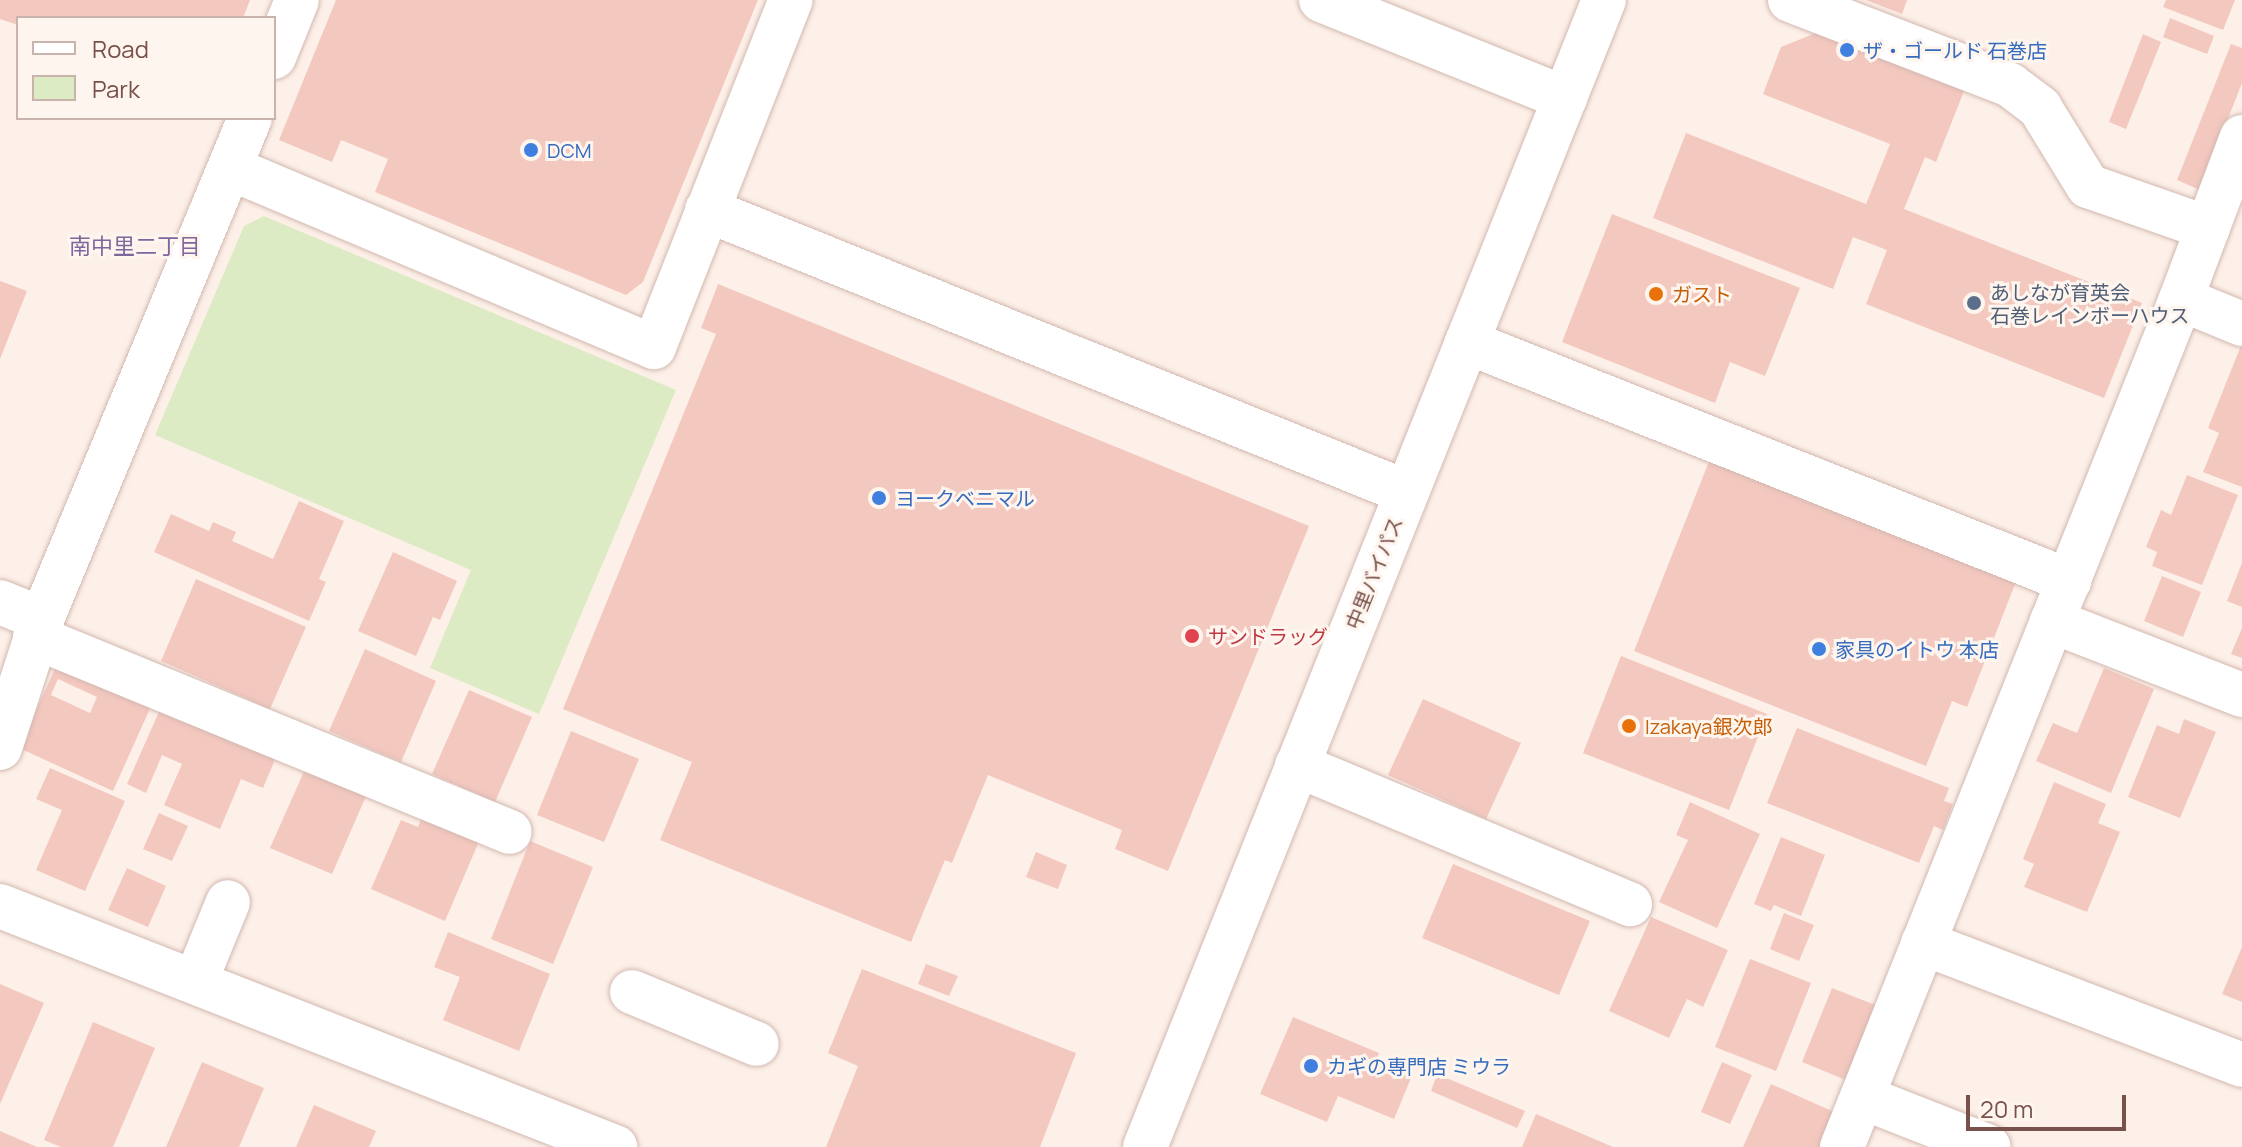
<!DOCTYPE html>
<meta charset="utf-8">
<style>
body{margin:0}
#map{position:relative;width:2242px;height:1147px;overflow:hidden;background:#fdf0e8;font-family:Manrope,"Noto Sans JP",sans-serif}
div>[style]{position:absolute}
.green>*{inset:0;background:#ddebc5}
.building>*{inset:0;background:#f3c8bf}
.roads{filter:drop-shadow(0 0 2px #d2b8b0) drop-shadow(0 0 2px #d2b8b0)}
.minor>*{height:44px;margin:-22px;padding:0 22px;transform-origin:22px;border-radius:22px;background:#fff}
.dots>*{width:22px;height:22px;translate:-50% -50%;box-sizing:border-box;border:4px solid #fff5ef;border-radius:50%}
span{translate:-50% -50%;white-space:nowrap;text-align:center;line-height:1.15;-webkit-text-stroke:6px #fff5ef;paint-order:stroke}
.shop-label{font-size:20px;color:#366cbe}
.left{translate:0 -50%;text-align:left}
.service-label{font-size:20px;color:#4e5e75}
.food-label{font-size:20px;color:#c56008}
.street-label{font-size:20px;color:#78514b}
.health-label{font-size:20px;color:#be3a42}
.neighbourhood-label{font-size:22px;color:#7e679b}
.legend{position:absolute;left:16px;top:16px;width:260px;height:104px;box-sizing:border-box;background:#fff5ef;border:2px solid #c9b3ad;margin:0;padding:10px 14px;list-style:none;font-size:24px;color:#78514b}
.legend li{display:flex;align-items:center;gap:16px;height:40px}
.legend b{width:40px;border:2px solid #c9b3ad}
.scale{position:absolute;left:1966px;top:1095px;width:160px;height:36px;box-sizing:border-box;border:4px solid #78514b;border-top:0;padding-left:10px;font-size:24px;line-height:28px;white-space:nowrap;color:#78514b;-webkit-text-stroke:6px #fff5ef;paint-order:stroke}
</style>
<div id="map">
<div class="green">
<div style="clip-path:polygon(264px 216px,676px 390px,539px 714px,430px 668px,471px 570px,155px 435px,244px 226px)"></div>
</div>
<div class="building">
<div style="clip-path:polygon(0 0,250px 0,243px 18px,27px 17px,18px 18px,18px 25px,0 19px)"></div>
<div style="clip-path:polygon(336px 0,758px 0,643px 282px,626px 295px,375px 192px,388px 159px,341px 140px,332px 162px,279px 140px)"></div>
<div style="clip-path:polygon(1866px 0,1907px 0,1902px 14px)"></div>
<div style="clip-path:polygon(2166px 0,2235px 0,2223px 30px,2163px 7px)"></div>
<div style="clip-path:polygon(2170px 18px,2214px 36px,2207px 54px,2163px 37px)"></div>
<div style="clip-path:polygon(1816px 33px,1964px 91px,1936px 162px,1925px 157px,1904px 209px,2142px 303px,2104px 398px,1866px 304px,1887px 250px,1853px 237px,1833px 289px,1653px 218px,1686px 133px,1866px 204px,1890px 144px,1763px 94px,1781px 47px)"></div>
<div style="clip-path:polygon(2143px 34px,2161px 42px,2126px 129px,2109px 122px)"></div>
<div style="clip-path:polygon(2231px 44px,2242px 48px,2242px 83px,2200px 190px,2177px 180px)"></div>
<div style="clip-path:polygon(1612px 214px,1800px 288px,1765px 376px,1730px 362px,1715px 403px,1562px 342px)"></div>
<div style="clip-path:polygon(0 281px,27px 291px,0 359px)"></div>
<div style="clip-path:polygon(718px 284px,1309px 526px,1168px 871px,1115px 849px,1122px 830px,988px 775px,952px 863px,945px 860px,911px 942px,660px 840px,692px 762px,563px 709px,716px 334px,701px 328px)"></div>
<div style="clip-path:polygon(2242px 343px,2242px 487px,2203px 472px,2219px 433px,2208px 428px)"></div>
<div style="clip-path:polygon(1710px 459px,2017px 579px,1967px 707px,1952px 701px,1926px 766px,1634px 651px)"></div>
<div style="clip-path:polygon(2187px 475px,2238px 495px,2202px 585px,2152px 566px,2157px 552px,2146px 547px,2161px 510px,2171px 515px)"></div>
<div style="clip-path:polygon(299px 501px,344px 521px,319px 579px,326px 582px,309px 621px,154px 552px,171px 514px,209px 531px,213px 522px,236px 532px,232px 541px,273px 559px)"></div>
<div style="clip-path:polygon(393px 552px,457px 581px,440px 620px,433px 617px,416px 656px,358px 631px)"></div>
<div style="clip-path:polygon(2242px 563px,2242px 607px,2227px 601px)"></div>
<div style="clip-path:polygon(2162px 576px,2201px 592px,2183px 637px,2144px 621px)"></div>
<div style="clip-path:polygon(196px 579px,306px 627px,270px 709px,161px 661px)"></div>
<div style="clip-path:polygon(2242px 628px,2242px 658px,2231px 654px)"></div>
<div style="clip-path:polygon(365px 649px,436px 681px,401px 762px,329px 731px)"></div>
<div style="clip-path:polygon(1621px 656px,1767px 714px,1729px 810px,1583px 753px)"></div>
<div style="clip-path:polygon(evenodd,58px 662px,152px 704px,113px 791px,19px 748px,58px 662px,58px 679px,97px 697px,90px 713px,51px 695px,58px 679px)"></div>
<div style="clip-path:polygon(2104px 668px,2154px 689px,2111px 793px,2036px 761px,2053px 723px,2077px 733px)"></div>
<div style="clip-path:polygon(469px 690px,532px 717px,495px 802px,432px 774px)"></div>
<div style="clip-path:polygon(1423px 699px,1521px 743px,1486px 819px,1388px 775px)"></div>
<div style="clip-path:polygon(162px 705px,277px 755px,263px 788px,241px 779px,220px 829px,164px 805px,182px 764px,162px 755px,146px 793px,127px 784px)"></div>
<div style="clip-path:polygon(2184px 719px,2216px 732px,2180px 818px,2128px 797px,2157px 725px,2179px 734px)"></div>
<div style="clip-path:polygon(1797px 728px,1949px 788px,1944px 801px,1953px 804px,1943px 830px,1934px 826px,1919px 863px,1767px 803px)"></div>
<div style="clip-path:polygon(571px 731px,639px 759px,604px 842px,537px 815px)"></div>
<div style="clip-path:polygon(306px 767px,367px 794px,332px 874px,270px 848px)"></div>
<div style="clip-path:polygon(50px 768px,125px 801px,85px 891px,36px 870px,62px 810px,36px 799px)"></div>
<div style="clip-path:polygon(2054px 782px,2106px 804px,2098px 823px,2120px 832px,2087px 912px,2024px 887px,2034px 864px,2023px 859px)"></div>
<div style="clip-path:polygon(1690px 802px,1760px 834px,1717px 928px,1659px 902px,1688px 840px,1676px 835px)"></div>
<div style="clip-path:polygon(159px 813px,188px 826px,172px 861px,143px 849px)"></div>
<div style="clip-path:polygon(423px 814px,480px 839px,445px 921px,371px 889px,401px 820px,418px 827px)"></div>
<div style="clip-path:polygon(1781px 837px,1825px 855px,1801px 916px,1774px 905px,1771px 911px,1754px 904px)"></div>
<div style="clip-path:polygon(530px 841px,593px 867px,553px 964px,491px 939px)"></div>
<div style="clip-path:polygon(1036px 852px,1067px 865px,1058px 889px,1026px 877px)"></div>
<div style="clip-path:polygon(1453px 864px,1590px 921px,1559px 995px,1422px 938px)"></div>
<div style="clip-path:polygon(127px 868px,166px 886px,148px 927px,108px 910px)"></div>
<div style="clip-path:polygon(1784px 913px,1814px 925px,1799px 961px,1770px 949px)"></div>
<div style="clip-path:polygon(1651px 917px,1728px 950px,1703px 1007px,1687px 999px,1669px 1038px,1609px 1011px)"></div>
<div style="clip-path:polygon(448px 932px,550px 974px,519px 1051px,443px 1020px,460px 977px,434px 967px)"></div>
<div style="clip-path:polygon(2242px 947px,2242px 1002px,2222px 994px)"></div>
<div style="clip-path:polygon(1750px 959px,1811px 983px,1776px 1071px,1715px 1047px)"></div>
<div style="clip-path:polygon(926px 964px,958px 976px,949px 996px,918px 984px)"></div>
<div style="clip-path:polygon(862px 969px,1076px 1053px,1040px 1147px,826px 1147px,858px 1066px,828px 1053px)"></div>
<div style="clip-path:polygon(0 984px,44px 1003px,0 1104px)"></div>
<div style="clip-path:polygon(1832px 988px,1883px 1008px,1853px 1083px,1802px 1062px)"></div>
<div style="clip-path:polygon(1293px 1017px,1379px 1053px,1375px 1063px,1411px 1078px,1394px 1119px,1338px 1096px,1327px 1122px,1260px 1094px)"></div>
<div style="clip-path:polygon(93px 1022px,155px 1048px,113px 1147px,61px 1147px,44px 1140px)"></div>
<div style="clip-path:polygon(202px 1062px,264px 1088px,239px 1147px,166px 1147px)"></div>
<div style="clip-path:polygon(1722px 1062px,1752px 1075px,1730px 1124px,1701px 1112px)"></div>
<div style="clip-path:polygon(1437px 1074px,1525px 1111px,1517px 1128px,1431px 1091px)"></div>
<div style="clip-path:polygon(1771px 1084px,1843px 1116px,1829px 1147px,1743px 1147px)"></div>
<div style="clip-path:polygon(314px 1105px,376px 1131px,369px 1147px,296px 1147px)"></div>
<div style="clip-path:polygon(1536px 1114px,1613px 1147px,1522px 1147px)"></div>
<div style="clip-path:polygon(0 1131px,37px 1147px,0 1147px)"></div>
</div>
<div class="roads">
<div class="minor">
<div style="left:1321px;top:0;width:263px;rotate:21.9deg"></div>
<div style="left:1790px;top:0;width:236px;rotate:21.1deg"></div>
<div style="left:2010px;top:85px;width:38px;rotate:37deg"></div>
<div style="left:2040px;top:108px;width:92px;rotate:58.4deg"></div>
<div style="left:2088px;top:186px;width:127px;rotate:19.3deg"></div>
<div style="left:274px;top:57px;width:61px;rotate:-68deg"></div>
<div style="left:230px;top:168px;width:460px;rotate:22.9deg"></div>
<div style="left:654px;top:347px;width:373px;rotate:-68.5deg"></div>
<div style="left:707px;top:210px;width:754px;rotate:21.97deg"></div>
<div style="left:2181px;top:299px;width:66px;rotate:22.3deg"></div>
<div style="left:1467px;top:342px;width:648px;rotate:21.65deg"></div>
<div style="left:0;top:602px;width:45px;rotate:22deg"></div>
<div style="left:2052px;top:621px;width:204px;rotate:21.3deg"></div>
<div style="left:35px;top:637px;width:513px;rotate:22.32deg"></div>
<div style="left:0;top:748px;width:136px;rotate:-72deg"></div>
<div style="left:42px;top:619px;width:542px;rotate:-67.45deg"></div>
<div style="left:1297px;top:765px;width:361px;rotate:22.7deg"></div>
<div style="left:0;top:906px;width:661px;rotate:21.4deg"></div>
<div style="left:1923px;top:943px;width:342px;rotate:20.9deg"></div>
<div style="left:196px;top:980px;width:84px;rotate:-67.7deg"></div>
<div style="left:632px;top:992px;width:135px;rotate:22.6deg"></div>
<div style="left:1862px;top:1097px;width:136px;rotate:21.5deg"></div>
<div style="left:1145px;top:1147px;width:1235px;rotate:-68.19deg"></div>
<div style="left:1842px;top:1147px;width:913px;rotate:-68.21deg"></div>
<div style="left:2181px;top:299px;width:173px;rotate:-69.4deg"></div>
</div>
</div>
<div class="dots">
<div style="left:1847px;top:50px;background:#3f7fe0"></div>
<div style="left:531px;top:150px;background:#3f7fe0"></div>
<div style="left:1656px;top:294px;background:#e8710a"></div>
<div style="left:1974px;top:303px;background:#5c6f8a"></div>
<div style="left:879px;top:498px;background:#3f7fe0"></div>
<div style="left:1192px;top:636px;background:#e0444e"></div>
<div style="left:1819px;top:649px;background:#3f7fe0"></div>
<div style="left:1629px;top:726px;background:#e8710a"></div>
<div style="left:1311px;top:1066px;background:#3f7fe0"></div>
</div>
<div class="shop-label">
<span class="left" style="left:1863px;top:50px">ザ・ゴールド 石巻店</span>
<span class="left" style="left:547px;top:150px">DCM</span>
<span class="left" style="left:895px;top:498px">ヨークベニマル</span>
<span class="left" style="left:1835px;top:649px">家具のイトウ 本店</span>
<span class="left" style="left:1327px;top:1066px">カギの専門店 ミウラ</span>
</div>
<div class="service-label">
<span class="left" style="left:1990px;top:304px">あしなが育英会<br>石巻レインボーハウス</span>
</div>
<div class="food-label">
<span class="left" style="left:1672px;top:294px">ガスト</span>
<span class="left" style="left:1645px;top:726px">Izakaya銀次郎</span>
</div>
<div class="street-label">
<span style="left:1374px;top:573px;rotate:-68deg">中里バイパス</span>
</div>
<div class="health-label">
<span class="left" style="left:1208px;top:636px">サンドラッグ</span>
</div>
<div class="neighbourhood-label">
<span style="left:135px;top:247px">南中里二丁目</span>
</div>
<ul class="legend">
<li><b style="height:10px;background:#fff"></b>Road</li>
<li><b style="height:22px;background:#ddebc5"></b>Park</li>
</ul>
<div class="scale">20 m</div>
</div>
